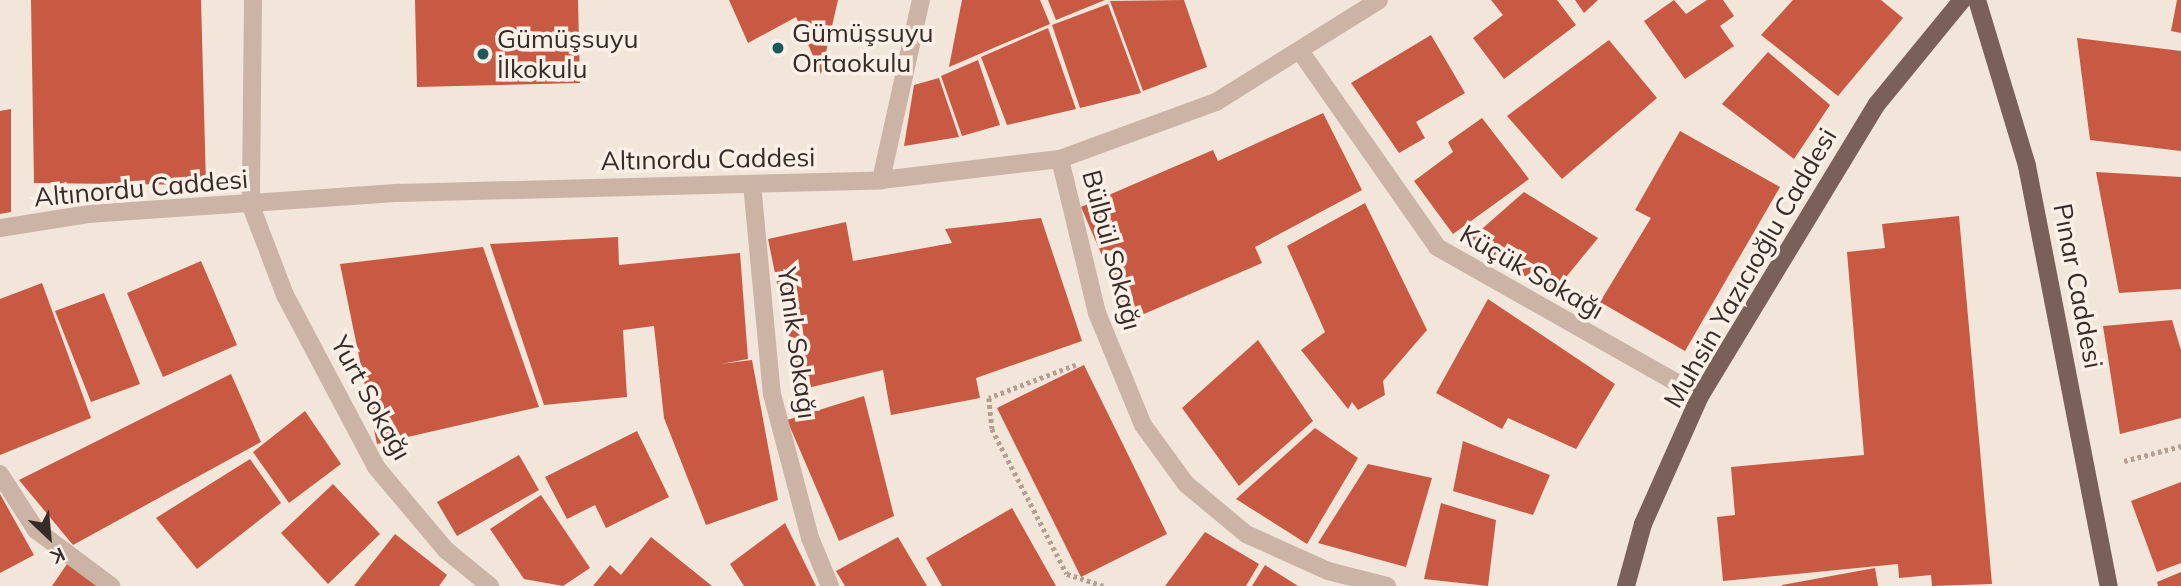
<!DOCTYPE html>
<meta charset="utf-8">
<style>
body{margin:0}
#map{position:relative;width:2181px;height:586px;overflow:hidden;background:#f2e5da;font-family:Mulish,sans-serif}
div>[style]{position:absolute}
.building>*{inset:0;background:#c85942}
.path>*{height:4.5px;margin-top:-2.25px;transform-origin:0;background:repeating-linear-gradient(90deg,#b69e90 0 3.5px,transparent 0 7px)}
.minor>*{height:18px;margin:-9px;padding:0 9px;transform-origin:9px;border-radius:9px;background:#cbb4a6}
.major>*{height:18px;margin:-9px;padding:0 9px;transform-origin:9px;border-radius:9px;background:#796058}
.dots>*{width:19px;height:19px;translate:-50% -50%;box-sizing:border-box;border:4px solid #faf0e7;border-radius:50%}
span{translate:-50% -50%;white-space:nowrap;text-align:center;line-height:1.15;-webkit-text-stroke:7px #faf0e7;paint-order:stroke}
.poi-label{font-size:26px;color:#362b27}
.left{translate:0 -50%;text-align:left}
.street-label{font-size:26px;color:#362b27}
.north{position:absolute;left:14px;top:502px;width:70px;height:70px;-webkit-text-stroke:5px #faf0e7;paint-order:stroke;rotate:154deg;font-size:19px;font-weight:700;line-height:28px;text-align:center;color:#362b27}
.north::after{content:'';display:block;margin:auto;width:24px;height:32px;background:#362b27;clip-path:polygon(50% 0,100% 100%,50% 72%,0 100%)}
</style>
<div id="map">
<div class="building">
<div style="clip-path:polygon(31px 0,201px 0,206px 185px,34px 183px)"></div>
<div style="clip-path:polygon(415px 0,578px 0,580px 83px,417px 87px)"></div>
<div style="clip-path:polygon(729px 0,838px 0,821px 74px,796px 17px,748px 43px)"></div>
<div style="clip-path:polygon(962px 0,1040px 0,1050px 24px,949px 67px)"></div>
<div style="clip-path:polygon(1048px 0,1105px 0,1056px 20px)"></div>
<div style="clip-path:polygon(1184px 0,1207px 67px,1143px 91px,1110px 1px)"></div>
<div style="clip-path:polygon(1491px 0,1557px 0,1576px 25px,1504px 79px,1473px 38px,1503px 15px)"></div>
<div style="clip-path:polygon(1575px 0,1598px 0,1584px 13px)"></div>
<div style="clip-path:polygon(1674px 0,1686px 14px,1707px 0,1723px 0,1734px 16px,1720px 26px,1734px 46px,1685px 79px,1644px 21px)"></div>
<div style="clip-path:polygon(1793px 0,1881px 0,1903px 18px,1838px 96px,1761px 35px)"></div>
<div style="clip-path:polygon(2177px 0,2181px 0,2181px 33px,2171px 31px)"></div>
<div style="clip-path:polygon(1108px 4px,1141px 93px,1080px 108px,1052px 25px)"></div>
<div style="clip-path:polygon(1048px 28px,1076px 109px,1007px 125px,981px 57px)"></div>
<div style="clip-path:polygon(1431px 35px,1465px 93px,1416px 122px,1425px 138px,1399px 153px,1351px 83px)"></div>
<div style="clip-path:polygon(2077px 38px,2181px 51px,2181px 151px,2090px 140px)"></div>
<div style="clip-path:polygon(1609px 40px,1657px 98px,1562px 179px,1507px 116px)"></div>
<div style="clip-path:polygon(1768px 52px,1830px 105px,1794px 159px,1722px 104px)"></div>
<div style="clip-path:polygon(978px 60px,1000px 125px,962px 136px,941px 76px)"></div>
<div style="clip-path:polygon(939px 78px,959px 137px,904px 146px,914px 85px)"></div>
<div style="clip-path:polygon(11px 109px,11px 212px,0 214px,0 111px)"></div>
<div style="clip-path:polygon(1323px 113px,1362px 190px,1255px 247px,1262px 263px,1130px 320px,1081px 207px,1213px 150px,1218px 161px)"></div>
<div style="clip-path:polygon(1482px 118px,1529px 179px,1453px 234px,1414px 181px,1453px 152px,1448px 142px)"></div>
<div style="clip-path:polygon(1680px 131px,1780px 187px,1685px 351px,1600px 302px,1651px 218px,1635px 210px)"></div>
<div style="clip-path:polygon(2096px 172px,2181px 177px,2181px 289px,2119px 293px)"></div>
<div style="clip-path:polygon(1524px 192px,1598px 238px,1553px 293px,1467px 242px)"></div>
<div style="clip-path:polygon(1365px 203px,1427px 330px,1383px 381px,1385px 395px,1358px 410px,1352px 402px,1348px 409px,1301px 350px,1325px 332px,1287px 246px)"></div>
<div style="clip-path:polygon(1959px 216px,1992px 584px,1932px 586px,1931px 575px,1899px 578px,1898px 564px,1723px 581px,1717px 517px,1735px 515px,1731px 467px,1864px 455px,1847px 252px,1885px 248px,1882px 224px)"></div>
<div style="clip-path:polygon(1041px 218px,1082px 341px,976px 378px,980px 398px,891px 415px,883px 370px,799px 390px,768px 239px,846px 222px,853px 261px,952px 243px,945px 229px)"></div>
<div style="clip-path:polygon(618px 237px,619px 265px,740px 253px,748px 359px,720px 364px,752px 360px,778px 500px,706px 525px,664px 418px,654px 326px,623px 330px,627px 397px,544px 405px,490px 244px)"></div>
<div style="clip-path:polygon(483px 247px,539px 407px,377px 444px,340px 264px)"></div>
<div style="clip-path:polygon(201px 261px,237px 345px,163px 377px,127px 293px)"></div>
<div style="clip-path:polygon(42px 283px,91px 418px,0 455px,0 299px)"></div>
<div style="clip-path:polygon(104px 293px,140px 384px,91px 402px,55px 311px)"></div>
<div style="clip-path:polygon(1488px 299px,1615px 384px,1576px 449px,1508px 418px,1502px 429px,1436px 393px)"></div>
<div style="clip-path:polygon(2172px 320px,2181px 350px,2181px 418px,2120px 434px,2103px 326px)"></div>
<div style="clip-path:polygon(1258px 340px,1313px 421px,1239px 486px,1182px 408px)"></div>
<div style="clip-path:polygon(1084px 365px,1167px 534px,1081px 577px,997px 408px)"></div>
<div style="clip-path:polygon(231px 374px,261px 442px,73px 545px,19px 480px)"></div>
<div style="clip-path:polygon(864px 396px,894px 516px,839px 541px,787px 420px)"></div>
<div style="clip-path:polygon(305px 411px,341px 464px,289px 503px,253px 452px)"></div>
<div style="clip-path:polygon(1315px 428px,1358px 458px,1307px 544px,1236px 499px)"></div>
<div style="clip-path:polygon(637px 431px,669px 497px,606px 528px,595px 505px,567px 519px,545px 477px)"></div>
<div style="clip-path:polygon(1463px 441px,1550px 475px,1533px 515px,1453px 491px)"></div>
<div style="clip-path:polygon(519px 455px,539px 490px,457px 536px,437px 502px)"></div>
<div style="clip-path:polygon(250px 459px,281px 503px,197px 569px,156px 518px)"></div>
<div style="clip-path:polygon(1368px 464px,1432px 478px,1406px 567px,1318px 543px)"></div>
<div style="clip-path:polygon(2181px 482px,2181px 563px,2157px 572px,2131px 501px)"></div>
<div style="clip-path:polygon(333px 484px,380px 534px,328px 584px,281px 533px)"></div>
<div style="clip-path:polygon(0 494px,34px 555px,0 573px)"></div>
<div style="clip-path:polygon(541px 495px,590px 568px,563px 586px,524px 579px,490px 529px)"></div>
<div style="clip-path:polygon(1441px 503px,1496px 520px,1488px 586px,1424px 579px)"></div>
<div style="clip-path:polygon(1012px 508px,1056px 586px,942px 586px,926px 558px)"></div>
<div style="clip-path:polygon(785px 523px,816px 586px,744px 586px,730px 564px)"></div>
<div style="clip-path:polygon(1205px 532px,1259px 564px,1246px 586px,1165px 586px)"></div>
<div style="clip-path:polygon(395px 534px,447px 575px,439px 586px,354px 586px)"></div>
<div style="clip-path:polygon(651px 537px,712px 586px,593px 586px,610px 565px,621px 575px)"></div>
<div style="clip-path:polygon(898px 537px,927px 586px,845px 586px,836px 571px)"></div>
<div style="clip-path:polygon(67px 564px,98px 586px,52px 586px)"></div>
<div style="clip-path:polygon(1265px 565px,1298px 586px,1252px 586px)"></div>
<div style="clip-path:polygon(1875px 568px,1878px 586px,1782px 586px,1782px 585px)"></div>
<div style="clip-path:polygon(2181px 572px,2181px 586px,2158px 586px,2157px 582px)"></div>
</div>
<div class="path">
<div style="left:1076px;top:365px;width:93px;rotate:159.2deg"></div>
<div style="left:989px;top:398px;width:31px;rotate:84deg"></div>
<div style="left:992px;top:429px;width:163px;rotate:62.7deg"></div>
<div style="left:1067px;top:574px;width:38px;rotate:18deg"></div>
<div style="left:2124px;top:461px;width:59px;rotate:-14.7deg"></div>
</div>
<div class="minor">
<div style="left:253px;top:0;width:206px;rotate:90.6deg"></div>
<div style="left:251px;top:206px;width:95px;rotate:69.1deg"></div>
<div style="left:285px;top:295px;width:195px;rotate:62.1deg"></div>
<div style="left:376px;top:467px;width:109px;rotate:49.9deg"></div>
<div style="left:446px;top:550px;width:57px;rotate:39.3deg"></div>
<div style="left:1300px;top:51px;width:239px;rotate:55deg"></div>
<div style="left:1437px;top:247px;width:302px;rotate:29.5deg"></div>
<div style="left:1060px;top:159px;width:158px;rotate:76.5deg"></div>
<div style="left:1097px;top:313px;width:121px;rotate:67.7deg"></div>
<div style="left:1143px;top:425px;width:73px;rotate:53.9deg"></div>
<div style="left:1186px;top:484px;width:78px;rotate:39.8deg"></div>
<div style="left:1246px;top:534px;width:90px;rotate:24.3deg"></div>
<div style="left:1328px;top:571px;width:61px;rotate:14.3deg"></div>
<div style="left:881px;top:180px;width:184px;rotate:-77.5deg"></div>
<div style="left:752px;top:184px;width:211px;rotate:84.6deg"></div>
<div style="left:772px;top:394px;width:149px;rotate:75.2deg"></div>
<div style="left:810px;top:538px;width:52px;rotate:67.4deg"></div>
<div style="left:0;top:228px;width:89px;rotate:-9deg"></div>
<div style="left:88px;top:214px;width:312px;rotate:-3.9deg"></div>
<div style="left:399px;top:193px;width:482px;rotate:-1.5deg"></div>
<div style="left:881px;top:180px;width:180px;rotate:-6.7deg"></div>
<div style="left:1060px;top:159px;width:166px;rotate:-20.1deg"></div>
<div style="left:1216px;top:102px;width:192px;rotate:-32deg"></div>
<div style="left:0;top:474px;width:67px;rotate:57.3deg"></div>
<div style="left:36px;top:530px;width:94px;rotate:36.7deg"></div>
</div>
<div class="major">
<div style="left:1977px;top:0;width:173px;rotate:73.2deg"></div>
<div style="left:2027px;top:166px;width:428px;rotate:79deg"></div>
<div style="left:1626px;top:586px;width:64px;rotate:-74.7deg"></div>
<div style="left:1643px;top:524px;width:140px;rotate:-66deg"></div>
<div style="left:1700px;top:396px;width:341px;rotate:-58.8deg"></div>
<div style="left:1877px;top:104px;width:134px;rotate:-50.7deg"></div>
</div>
<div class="dots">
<div style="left:778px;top:48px;background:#1c5958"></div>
<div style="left:483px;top:54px;background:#1c5958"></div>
</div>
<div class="poi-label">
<span class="left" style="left:792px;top:48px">Gümüşsuyu<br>Ortaokulu</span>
<span class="left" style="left:497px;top:54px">Gümüşsuyu<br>İlkokulu</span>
</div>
<div class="street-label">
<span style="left:708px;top:159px;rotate:-1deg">Altınordu Caddesi</span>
<span style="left:141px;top:188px;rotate:-5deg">Altınordu Caddesi</span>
<span style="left:1112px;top:250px;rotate:75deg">Bülbül Sokağı</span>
<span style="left:1750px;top:268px;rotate:-60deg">Muhsin Yazıcıoğlu Caddesi</span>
<span style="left:1532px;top:272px;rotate:30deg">Küçük Sokağı</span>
<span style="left:2078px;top:286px;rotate:79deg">Pınar Caddesi</span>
<span style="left:797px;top:343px;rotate:82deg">Yanık Sokağı</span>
<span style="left:371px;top:398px;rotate:61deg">Yurt Sokağı</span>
</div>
<div class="north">K</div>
</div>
